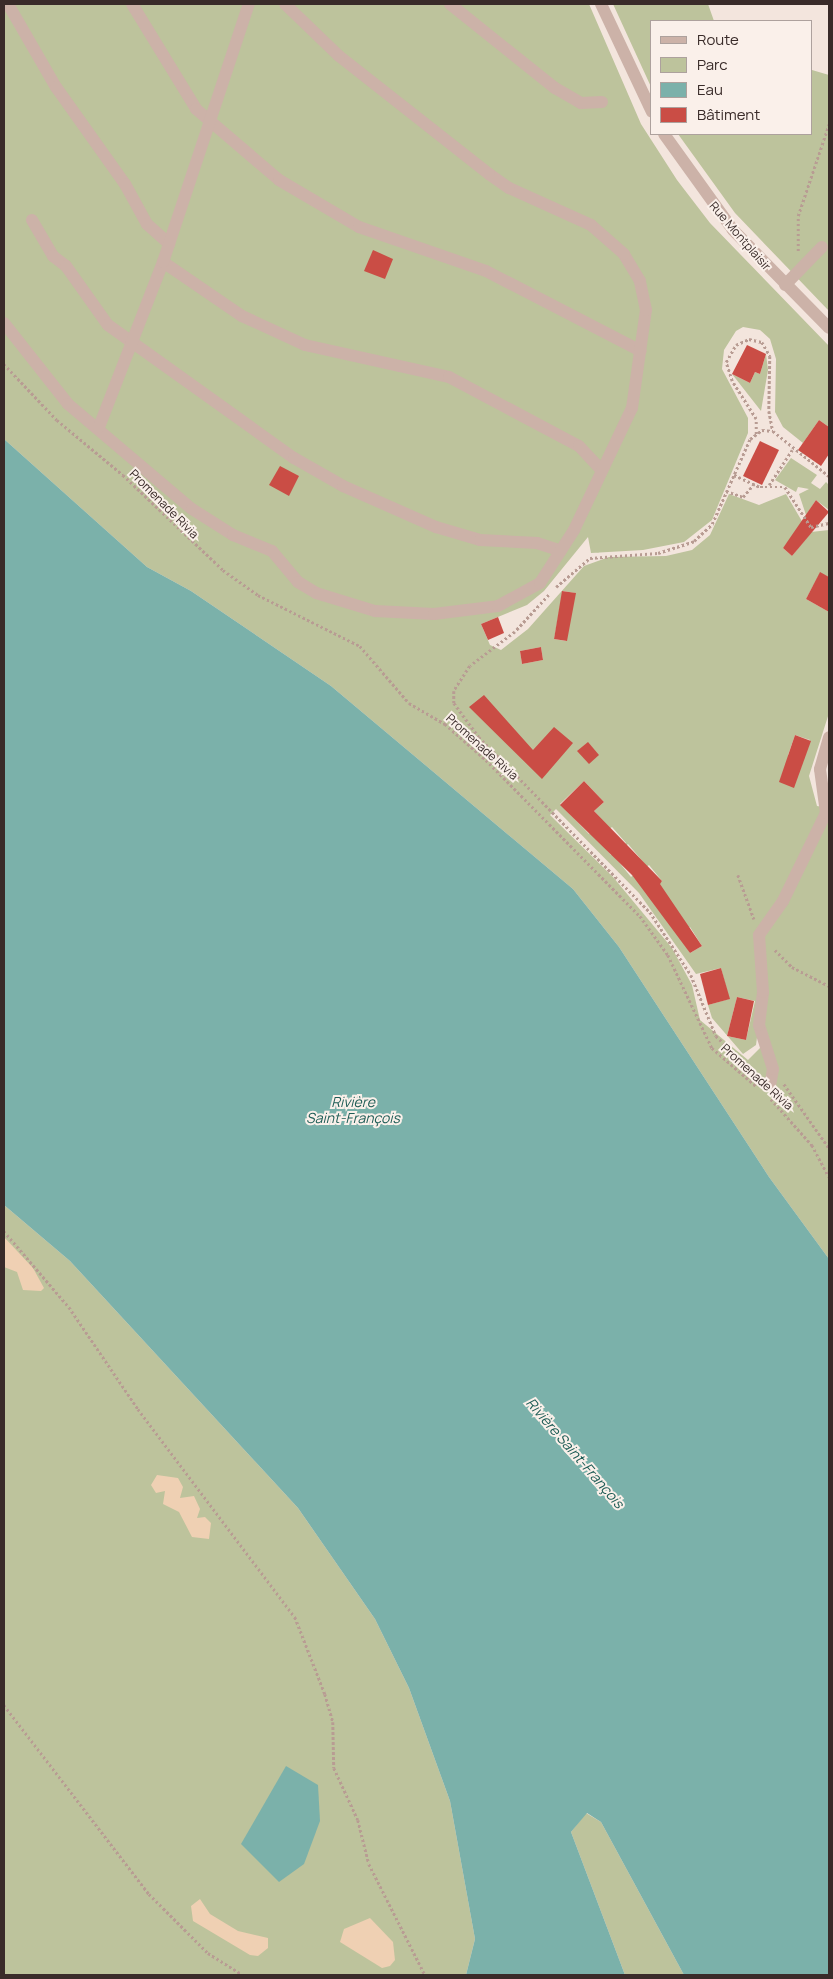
<!DOCTYPE html>
<meta charset="utf-8">
<style>
body{margin:0}
#map{position:relative;width:833px;height:1979px;overflow:hidden;background:#f3e5dd;font-family:Manrope,sans-serif}
div>[style]{position:absolute}
.green>*{inset:0;background:#bdc39c}
.sand>*{inset:0;background:#efd0b3}
.water>*{inset:0;background:#7bb1aa}
.building>*{inset:0;background:#ca4d45}
.path>*{height:2.5px;margin-top:-1.25px;transform-origin:0;background:repeating-linear-gradient(90deg,#b89c93 0 2.5px,transparent 0 5px)}
.minor>*{height:12px;margin:-6px;padding:0 6px;transform-origin:6px;border-radius:6px;background:#ccb2a8}
span{translate:-50% -50%;white-space:nowrap;text-align:center;line-height:1.15;-webkit-text-stroke:4px #faf0ea;paint-order:stroke}
.street-label{font-size:12px;color:#392b29}
.water-label{font-size:14px;color:#1d5c55;font-style:italic}
.frame{position:absolute;inset:0;border:5px solid #392b29;pointer-events:none}
.legend{position:absolute;left:650px;top:20px;width:162px;height:115px;box-sizing:border-box;background:#faf0ea;border:1px solid #ada19d;margin:0;padding:6px 9px;list-style:none;font-size:15px;color:#392b29}
.legend li{display:flex;align-items:center;gap:10px;height:25px}
.legend b{width:25px;border:1px solid #ada19d}
</style>
<div id="map">
<div class="green">
<div style="clip-path:polygon(evenodd,4px 4px,589px 4px,641px 124px,677px 180px,710px 223px,829px 346px,829px 427px,819px 420px,803px 443px,783px 427px,775px 412px,776px 359px,770px 339px,760px 330px,743px 327px,736px 331px,724px 350px,722px 369px,748px 418px,748px 433px,712px 520px,684px 542px,643px 550px,591px 553px,588px 537px,544px 591px,527px 605px,481px 624px,490px 645px,501px 650px,528px 629px,584px 566px,609px 557px,666px 556px,692px 550px,710px 535px,729px 494px,759px 505px,786px 494px,803px 523px,783px 548px,792px 556px,811px 532px,829px 530px,829px 577px,820px 573px,806px 599px,829px 612px,829px 713px,809px 776px,817px 806px,829px 808px,829px 1259px,769px 1177px,619px 947px,573px 889px,331px 686px,191px 591px,147px 567px,4px 439px,4px 4px,563px 591px,575px 593px,566px 641px,554px 639px,563px 591px,4px 4px,541px 647px,543px 660px,522px 664px,520px 651px,541px 647px,4px 4px,795px 735px,810px 740px,802px 760px,788px 755px,795px 735px,4px 4px,584px 781px,604px 802px,594px 811px,603px 821px,589px 834px,560px 804px,584px 781px,4px 4px,556px 809px,639px 893px,696px 974px,721px 968px,729px 999px,708px 1005px,712px 1018px,743px 1054px,756px 1045px,758px 1030px,765px 1043px,748px 1060px,700px 1020px,692px 985px,672px 948px,613px 877px,550px 815px,556px 809px,4px 4px,612px 827px,626px 843px,611px 855px,597px 838px,612px 827px,4px 4px,628px 844px,645px 864px,631px 877px,614px 856px,628px 844px,4px 4px,649px 865px,662px 881px,648px 893px,634px 877px,649px 865px,4px 4px,690px 927px,702px 946px,690px 953px,679px 934px,690px 927px,4px 4px,737px 997px,755px 1001px,746px 1040px,727px 1036px,737px 997px)"></div>
<div style="clip-path:polygon(613px 4px,708px 4px,714px 21px,652px 21px,652px 89px)"></div>
<div style="clip-path:polygon(812px 70px,829px 75px,829px 311px,735px 213px,678px 134px,812px 134px)"></div>
<div style="clip-path:polygon(766px 354px,768px 370px,761px 411px,732px 374px,750px 383px,755px 372px,760px 374px)"></div>
<div style="clip-path:polygon(791px 458px,817px 475px,811px 483px,820px 489px,826px 482px,829px 485px,829px 510px,816px 500px,806px 515px,799px 494px,809px 489px,798px 487px,796px 492px,775px 480px)"></div>
<div style="clip-path:polygon(4px 1205px,70px 1261px,298px 1508px,375px 1619px,409px 1688px,450px 1801px,475px 1939px,466px 1975px,4px 1975px)"></div>
<div style="clip-path:polygon(586px 1813px,601px 1822px,684px 1975px,625px 1975px,571px 1832px)"></div>
</div>
<div class="sand">
<div style="clip-path:polygon(4px 1237px,33px 1268px,44px 1288px,41px 1291px,23px 1290px,17px 1272px,4px 1267px)"></div>
<div style="clip-path:polygon(157px 1475px,178px 1478px,183px 1487px,180px 1498px,194px 1496px,200px 1509px,197px 1518px,205px 1517px,211px 1523px,209px 1539px,192px 1537px,179px 1512px,163px 1504px,165px 1491px,156px 1493px,151px 1485px)"></div>
<div style="clip-path:polygon(200px 1899px,210px 1914px,238px 1931px,268px 1938px,268px 1948px,258px 1956px,250px 1955px,193px 1921px,191px 1906px)"></div>
<div style="clip-path:polygon(370px 1918px,393px 1942px,395px 1960px,390px 1966px,382px 1968px,340px 1942px,344px 1929px)"></div>
</div>
<div class="water">
<div style="clip-path:polygon(4px 439px,147px 567px,191px 591px,331px 686px,573px 889px,619px 947px,769px 1177px,829px 1259px,829px 1975px,684px 1975px,601px 1822px,587px 1813px,571px 1832px,625px 1975px,466px 1975px,475px 1939px,450px 1801px,409px 1688px,375px 1619px,298px 1508px,70px 1261px,4px 1205px)"></div>
<div style="clip-path:polygon(286px 1766px,318px 1785px,320px 1821px,304px 1864px,279px 1882px,241px 1844px)"></div>
</div>
<div class="building">
<div style="clip-path:polygon(373px 250px,393px 259px,385px 279px,364px 271px)"></div>
<div style="clip-path:polygon(747px 345px,766px 354px,760px 374px,755px 372px,750px 383px,732px 374px)"></div>
<div style="clip-path:polygon(819px 420px,829px 427px,829px 454px,821px 466px,798px 450px)"></div>
<div style="clip-path:polygon(760px 441px,779px 450px,762px 485px,743px 476px)"></div>
<div style="clip-path:polygon(280px 466px,299px 476px,289px 496px,269px 485px)"></div>
<div style="clip-path:polygon(816px 500px,829px 512px,792px 556px,783px 548px)"></div>
<div style="clip-path:polygon(820px 572px,829px 577px,829px 612px,806px 599px)"></div>
<div style="clip-path:polygon(562px 591px,576px 593px,567px 641px,554px 639px)"></div>
<div style="clip-path:polygon(498px 617px,504px 633px,488px 640px,481px 624px)"></div>
<div style="clip-path:polygon(541px 647px,543px 660px,522px 664px,520px 651px)"></div>
<div style="clip-path:polygon(484px 695px,533px 750px,554px 727px,573px 743px,542px 779px,469px 707px)"></div>
<div style="clip-path:polygon(795px 735px,811px 741px,794px 788px,779px 782px)"></div>
<div style="clip-path:polygon(588px 742px,599px 755px,589px 764px,577px 751px)"></div>
<div style="clip-path:polygon(584px 781px,604px 802px,594px 811px,662px 881px,660px 884px,702px 946px,690px 953px,632px 875px,560px 805px)"></div>
<div style="clip-path:polygon(721px 968px,730px 999px,708px 1005px,700px 974px)"></div>
<div style="clip-path:polygon(737px 997px,754px 1001px,746px 1040px,727px 1036px)"></div>
</div>
<div class="path">
<div style="left:798px;top:251px;width:35px;rotate:-90deg"></div>
<div style="left:798px;top:216px;width:97px;rotate:-71.4deg"></div>
<div style="left:4px;top:364px;width:77px;rotate:46.6deg"></div>
<div style="left:57px;top:420px;width:86px;rotate:39.8deg"></div>
<div style="left:123px;top:475px;width:138px;rotate:43.5deg"></div>
<div style="left:223px;top:570px;width:43px;rotate:35.5deg"></div>
<div style="left:258px;top:595px;width:114px;rotate:26.6deg"></div>
<div style="left:360px;top:646px;width:75px;rotate:49.3deg"></div>
<div style="left:409px;top:703px;width:42px;rotate:30.3deg"></div>
<div style="left:445px;top:724px;width:55px;rotate:41.3deg"></div>
<div style="left:486px;top:760px;width:219px;rotate:45.4deg"></div>
<div style="left:640px;top:916px;width:48px;rotate:54.3deg"></div>
<div style="left:668px;top:955px;width:103px;rotate:64.7deg"></div>
<div style="left:712px;top:1048px;width:58px;rotate:40.8deg"></div>
<div style="left:756px;top:434px;width:15px;rotate:-90deg"></div>
<div style="left:756px;top:419px;width:45px;rotate:-122.3deg"></div>
<div style="left:732px;top:381px;width:20px;rotate:-108deg"></div>
<div style="left:726px;top:362px;width:20px;rotate:-60deg"></div>
<div style="left:736px;top:345px;width:14px;rotate:-25deg"></div>
<div style="left:749px;top:339px;width:13px;rotate:13deg"></div>
<div style="left:762px;top:342px;width:16px;rotate:60deg"></div>
<div style="left:770px;top:356px;width:55px;rotate:91deg"></div>
<div style="left:769px;top:411px;width:20px;rotate:79deg"></div>
<div style="left:734px;top:475px;width:29px;rotate:25deg"></div>
<div style="left:760px;top:487px;width:25px"></div>
<div style="left:785px;top:487px;width:48px;rotate:57deg"></div>
<div style="left:811px;top:527px;width:18px;rotate:-13deg"></div>
<div style="left:769px;top:485px;width:42px;rotate:-56.7deg"></div>
<div style="left:726px;top:491px;width:18px;rotate:19deg"></div>
<div style="left:743px;top:497px;width:17px;rotate:-50deg"></div>
<div style="left:556px;top:587px;width:45px;rotate:-40.5deg"></div>
<div style="left:590px;top:558px;width:68px;rotate:-4.2deg"></div>
<div style="left:658px;top:553px;width:38px;rotate:-18deg"></div>
<div style="left:694px;top:541px;width:25px;rotate:-43deg"></div>
<div style="left:712px;top:524px;width:93px;rotate:-65.9deg"></div>
<div style="left:750px;top:439px;width:15px;rotate:-37deg"></div>
<div style="left:762px;top:430px;width:11px;rotate:5deg"></div>
<div style="left:773px;top:431px;width:72px;rotate:38.8deg"></div>
<div style="left:549px;top:595px;width:50px;rotate:132.6deg"></div>
<div style="left:515px;top:632px;width:56px;rotate:142.9deg"></div>
<div style="left:470px;top:666px;width:30px;rotate:123deg"></div>
<div style="left:454px;top:691px;width:12px;rotate:90deg"></div>
<div style="left:454px;top:703px;width:42px;rotate:53.7deg"></div>
<div style="left:479px;top:737px;width:245px;rotate:45.7deg"></div>
<div style="left:650px;top:912px;width:75px;rotate:56.9deg"></div>
<div style="left:691px;top:975px;width:66px;rotate:67.7deg"></div>
<div style="left:716px;top:1036px;width:58px;rotate:43.6deg"></div>
<div style="left:738px;top:875px;width:47px;rotate:70deg"></div>
<div style="left:775px;top:950px;width:24px;rotate:45deg"></div>
<div style="left:792px;top:967px;width:42px;rotate:27.2deg"></div>
<div style="left:784px;top:1084px;width:78px;rotate:54.9deg"></div>
<div style="left:771px;top:1099px;width:62px;rotate:48.3deg"></div>
<div style="left:812px;top:1145px;width:36px;rotate:62deg"></div>
<div style="left:4px;top:1231px;width:100px;rotate:49.5deg"></div>
<div style="left:69px;top:1307px;width:123px;rotate:55.9deg"></div>
<div style="left:138px;top:1409px;width:261px;rotate:53deg"></div>
<div style="left:295px;top:1617px;width:83px;rotate:68.7deg"></div>
<div style="left:325px;top:1694px;width:29px;rotate:74deg"></div>
<div style="left:333px;top:1722px;width:46px;rotate:88.8deg"></div>
<div style="left:334px;top:1768px;width:57px;rotate:65.2deg"></div>
<div style="left:358px;top:1820px;width:45px;rotate:76deg"></div>
<div style="left:369px;top:1864px;width:124px;rotate:63.2deg"></div>
<div style="left:4px;top:1705px;width:238px;rotate:52.5deg"></div>
<div style="left:149px;top:1894px;width:83px;rotate:45deg"></div>
<div style="left:208px;top:1953px;width:41px;rotate:32.2deg"></div>
</div>
<div class="minor">
<div style="left:8px;top:4px;width:96px;rotate:60deg"></div>
<div style="left:56px;top:87px;width:119px;rotate:54.6deg"></div>
<div style="left:125px;top:184px;width:46px;rotate:61.2deg"></div>
<div style="left:147px;top:224px;width:30px;rotate:42deg"></div>
<div style="left:132px;top:4px;width:123px;rotate:58.6deg"></div>
<div style="left:196px;top:109px;width:109px;rotate:40.5deg"></div>
<div style="left:279px;top:180px;width:93px;rotate:30.4deg"></div>
<div style="left:359px;top:227px;width:134px;rotate:19.1deg"></div>
<div style="left:486px;top:271px;width:174px;rotate:27.3deg"></div>
<div style="left:450px;top:4px;width:134px;rotate:38.7deg"></div>
<div style="left:555px;top:88px;width:30px;rotate:30deg"></div>
<div style="left:581px;top:103px;width:21px;rotate:-3deg"></div>
<div style="left:601px;top:4px;width:119px;rotate:64.7deg"></div>
<div style="left:664px;top:134px;width:118px;rotate:54.3deg"></div>
<div style="left:733px;top:230px;width:137px;rotate:45.6deg"></div>
<div style="left:32px;top:220px;width:42px;rotate:59.7deg"></div>
<div style="left:53px;top:256px;width:16px;rotate:38deg"></div>
<div style="left:66px;top:266px;width:72px;rotate:54.6deg"></div>
<div style="left:108px;top:325px;width:229px;rotate:35.6deg"></div>
<div style="left:294px;top:458px;width:56px;rotate:29.7deg"></div>
<div style="left:343px;top:486px;width:102px;rotate:23.8deg"></div>
<div style="left:436px;top:527px;width:46px;rotate:16.5deg"></div>
<div style="left:480px;top:540px;width:57px;rotate:3deg"></div>
<div style="left:537px;top:543px;width:25px;rotate:18deg"></div>
<div style="left:163px;top:262px;width:96px;rotate:34.4deg"></div>
<div style="left:242px;top:316px;width:69px;rotate:24.7deg"></div>
<div style="left:305px;top:345px;width:148px;rotate:12.5deg"></div>
<div style="left:449px;top:377px;width:147px;rotate:28deg"></div>
<div style="left:579px;top:446px;width:33px;rotate:47deg"></div>
<div style="left:785px;top:285px;width:53px;rotate:-45.8deg"></div>
<div style="left:4px;top:323px;width:103px;rotate:51.7deg"></div>
<div style="left:68px;top:404px;width:162px;rotate:40.3deg"></div>
<div style="left:192px;top:509px;width:49px;rotate:32.4deg"></div>
<div style="left:233px;top:535px;width:42px;rotate:22.3deg"></div>
<div style="left:272px;top:551px;width:40px;rotate:50deg"></div>
<div style="left:298px;top:582px;width:21px;rotate:31deg"></div>
<div style="left:316px;top:593px;width:62px;rotate:17deg"></div>
<div style="left:375px;top:611px;width:59px;rotate:2.9deg"></div>
<div style="left:434px;top:614px;width:64px;rotate:-7.1deg"></div>
<div style="left:498px;top:606px;width:48px;rotate:-28.7deg"></div>
<div style="left:540px;top:583px;width:63px;rotate:-57.3deg"></div>
<div style="left:574px;top:530px;width:135px;rotate:-64.6deg"></div>
<div style="left:632px;top:408px;width:99px;rotate:-81.9deg"></div>
<div style="left:646px;top:310px;width:30px;rotate:-102deg"></div>
<div style="left:640px;top:281px;width:31px;rotate:-121deg"></div>
<div style="left:624px;top:254px;width:44px;rotate:-138.7deg"></div>
<div style="left:591px;top:225px;width:90px;rotate:-155.7deg"></div>
<div style="left:509px;top:188px;width:24px;rotate:-145deg"></div>
<div style="left:489px;top:174px;width:191px;rotate:-141.8deg"></div>
<div style="left:339px;top:56px;width:75px;rotate:-136.1deg"></div>
<div style="left:99px;top:427px;width:177px;rotate:-68.8deg"></div>
<div style="left:163px;top:262px;width:272px;rotate:-71.6deg"></div>
<div style="left:770px;top:1086px;width:17px;rotate:-80deg"></div>
<div style="left:773px;top:1069px;width:46px;rotate:-107.7deg"></div>
<div style="left:759px;top:1025px;width:33px;rotate:-83deg"></div>
<div style="left:763px;top:992px;width:57px;rotate:-94deg"></div>
<div style="left:759px;top:935px;width:42px;rotate:-54.8deg"></div>
<div style="left:783px;top:901px;width:98px;rotate:-64deg"></div>
<div style="left:826px;top:813px;width:44px;rotate:-97.8deg"></div>
<div style="left:820px;top:769px;width:33px;rotate:-74deg"></div>
</div>
<div class="street-label">
<span style="left:740px;top:236px;rotate:49deg">Rue Montplaisir</span>
<span style="left:164px;top:504px;rotate:45deg">Promenade Rivia</span>
<span style="left:482px;top:747px;rotate:42deg">Promenade Rivia</span>
<span style="left:757px;top:1077px;rotate:42deg">Promenade Rivia</span>
</div>
<div class="water-label">
<span style="left:353px;top:1110px">Rivière<br>Saint-François</span>
<span style="left:575px;top:1453px;rotate:49deg">Rivière Saint-François</span>
</div>
<div class="frame"></div>
<ul class="legend">
<li><b style="height:6px;background:#ccb2a8"></b>Route</li>
<li><b style="height:14px;background:#bdc39c"></b>Parc</li>
<li><b style="height:14px;background:#7bb1aa"></b>Eau</li>
<li><b style="height:14px;background:#ca4d45"></b>Bâtiment</li>
</ul>
</div>
